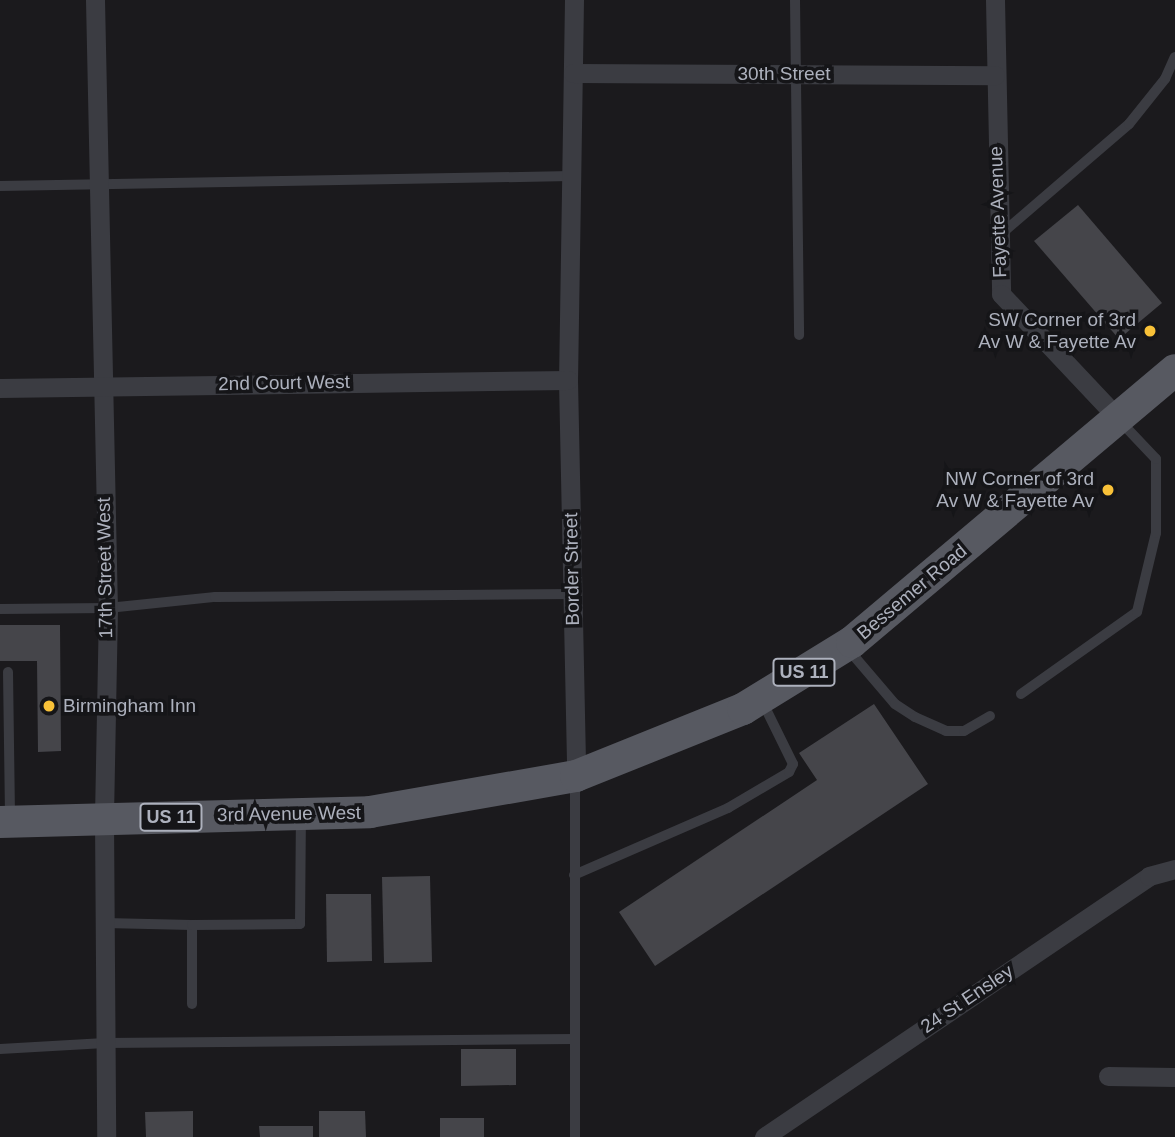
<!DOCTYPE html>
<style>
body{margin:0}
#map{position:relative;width:1175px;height:1137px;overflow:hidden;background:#1b1a1d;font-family:Helvetica,sans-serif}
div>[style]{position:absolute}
.building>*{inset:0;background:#45454a}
.lane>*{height:10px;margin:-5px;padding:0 5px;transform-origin:5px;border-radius:5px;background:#3b3c42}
.street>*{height:19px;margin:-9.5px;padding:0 9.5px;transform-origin:9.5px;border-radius:9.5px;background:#3b3c42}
.primary>*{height:32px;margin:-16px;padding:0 16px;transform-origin:16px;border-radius:16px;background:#575961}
.dots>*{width:19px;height:19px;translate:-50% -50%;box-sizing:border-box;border:4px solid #151518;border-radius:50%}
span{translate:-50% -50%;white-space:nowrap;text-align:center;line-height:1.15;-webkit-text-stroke:7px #151518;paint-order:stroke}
.shield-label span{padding:2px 5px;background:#151518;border:2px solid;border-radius:5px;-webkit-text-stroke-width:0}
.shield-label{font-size:18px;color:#adb1bd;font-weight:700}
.street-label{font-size:19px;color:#adb1bd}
.poi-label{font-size:19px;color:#adb1bd}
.right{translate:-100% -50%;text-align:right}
.left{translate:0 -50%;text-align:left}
</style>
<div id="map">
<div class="building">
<div style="clip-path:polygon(1078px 205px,1162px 303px,1119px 339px,1034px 241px)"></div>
<div style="clip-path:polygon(0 625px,60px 625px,61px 751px,38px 752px,37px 661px,0 661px)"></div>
<div style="clip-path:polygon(874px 704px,928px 784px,655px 966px,619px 912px,817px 780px,799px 753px)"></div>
<div style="clip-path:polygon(430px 876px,432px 962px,384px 963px,382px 877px)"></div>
<div style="clip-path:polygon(326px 894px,371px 894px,372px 961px,327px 962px)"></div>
<div style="clip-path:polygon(461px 1049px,516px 1049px,516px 1085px,461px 1086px)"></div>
<div style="clip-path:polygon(193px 1111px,193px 1137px,146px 1137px,145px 1112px)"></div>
<div style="clip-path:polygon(319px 1111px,365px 1111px,366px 1137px,319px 1137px)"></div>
<div style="clip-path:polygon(440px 1118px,484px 1118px,484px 1137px,440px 1137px)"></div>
<div style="clip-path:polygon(259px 1126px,313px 1126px,313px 1137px,260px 1137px)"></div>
</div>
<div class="lane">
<div style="left:795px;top:0;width:335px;rotate:89.3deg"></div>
<div style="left:0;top:186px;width:571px;rotate:-1deg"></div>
<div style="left:1000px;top:235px;width:170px;rotate:-40.7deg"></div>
<div style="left:1129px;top:124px;width:58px;rotate:-51.3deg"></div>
<div style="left:1165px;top:79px;width:24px;rotate:-66deg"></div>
<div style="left:0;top:609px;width:108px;rotate:-0.5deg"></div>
<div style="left:108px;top:608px;width:108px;rotate:-5.9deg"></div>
<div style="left:215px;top:597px;width:358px;rotate:-0.5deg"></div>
<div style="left:848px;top:649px;width:72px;rotate:49.5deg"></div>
<div style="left:895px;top:704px;width:24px;rotate:33deg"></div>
<div style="left:915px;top:717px;width:34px;rotate:24deg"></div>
<div style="left:946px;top:731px;width:18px"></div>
<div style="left:964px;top:731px;width:30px;rotate:-30deg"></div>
<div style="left:8px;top:672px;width:145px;rotate:89.2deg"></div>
<div style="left:1021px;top:694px;width:142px;rotate:-35.3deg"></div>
<div style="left:1137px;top:612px;width:81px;rotate:-76.5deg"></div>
<div style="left:1156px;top:533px;width:74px;rotate:-90deg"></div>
<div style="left:1156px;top:459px;width:51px;rotate:-133.4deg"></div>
<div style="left:574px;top:875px;width:168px;rotate:-23.5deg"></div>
<div style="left:728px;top:808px;width:71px;rotate:-30.5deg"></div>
<div style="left:789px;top:772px;width:9px;rotate:-63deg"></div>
<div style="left:793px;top:764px;width:70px;rotate:-116.2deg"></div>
<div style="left:105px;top:923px;width:87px;rotate:1.3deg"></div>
<div style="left:192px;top:925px;width:79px;rotate:90deg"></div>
<div style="left:192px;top:925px;width:108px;rotate:-0.5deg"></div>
<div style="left:300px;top:924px;width:105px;rotate:-89.5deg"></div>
<div style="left:0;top:1049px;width:105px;rotate:-3.3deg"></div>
<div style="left:105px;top:1043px;width:470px;rotate:-0.5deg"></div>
<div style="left:575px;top:1137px;width:356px;rotate:-90deg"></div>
</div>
<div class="street">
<div style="left:95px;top:0;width:608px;rotate:88.78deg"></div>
<div style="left:108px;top:608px;width:211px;rotate:91.1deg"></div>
<div style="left:104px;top:819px;width:318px;rotate:89.6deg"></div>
<div style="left:574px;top:0;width:380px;rotate:90.9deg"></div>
<div style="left:568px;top:380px;width:396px;rotate:88.8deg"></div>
<div style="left:995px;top:0;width:294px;rotate:88.8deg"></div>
<div style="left:1001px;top:294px;width:172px;rotate:46.7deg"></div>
<div style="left:573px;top:73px;width:422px;rotate:0.3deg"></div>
<div style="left:0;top:388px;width:568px;rotate:-0.81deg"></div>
<div style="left:1108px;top:1076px;width:67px;rotate:0.9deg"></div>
<div style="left:764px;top:1137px;width:465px;rotate:-34.1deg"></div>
<div style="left:1149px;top:876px;width:27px;rotate:-15deg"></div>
</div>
<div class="primary">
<div style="left:0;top:822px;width:370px;rotate:-1.5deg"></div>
<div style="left:370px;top:812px;width:209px;rotate:-9.9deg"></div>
<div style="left:576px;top:776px;width:180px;rotate:-21.9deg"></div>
<div style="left:743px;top:709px;width:128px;rotate:-31.6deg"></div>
<div style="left:852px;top:642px;width:422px;rotate:-40.1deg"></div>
</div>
<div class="dots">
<div style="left:1150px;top:331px;background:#f8c138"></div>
<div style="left:1108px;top:490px;background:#f8c138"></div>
<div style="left:49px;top:706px;background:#f8c138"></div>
</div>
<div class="shield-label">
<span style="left:804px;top:672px">US 11</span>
<span style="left:171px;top:817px">US 11</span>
</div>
<div class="street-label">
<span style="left:784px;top:74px">30th Street</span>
<span style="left:998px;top:212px;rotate:-92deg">Fayette Avenue</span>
<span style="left:284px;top:383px;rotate:-1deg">2nd Court West</span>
<span style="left:105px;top:568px;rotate:-91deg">17th Street West</span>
<span style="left:572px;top:569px;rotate:-91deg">Border Street</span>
<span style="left:912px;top:592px;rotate:-40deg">Bessemer Road</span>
<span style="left:289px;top:814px;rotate:-1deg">3rd Avenue West</span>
<span style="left:967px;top:999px;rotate:-34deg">24 St Ensley</span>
</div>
<div class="poi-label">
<span class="right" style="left:1136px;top:331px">SW Corner of 3rd<br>Av W &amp; Fayette Av</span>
<span class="right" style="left:1094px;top:490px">NW Corner of 3rd<br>Av W &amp; Fayette Av</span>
<span class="left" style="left:63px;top:706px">Birmingham Inn</span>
</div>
</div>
